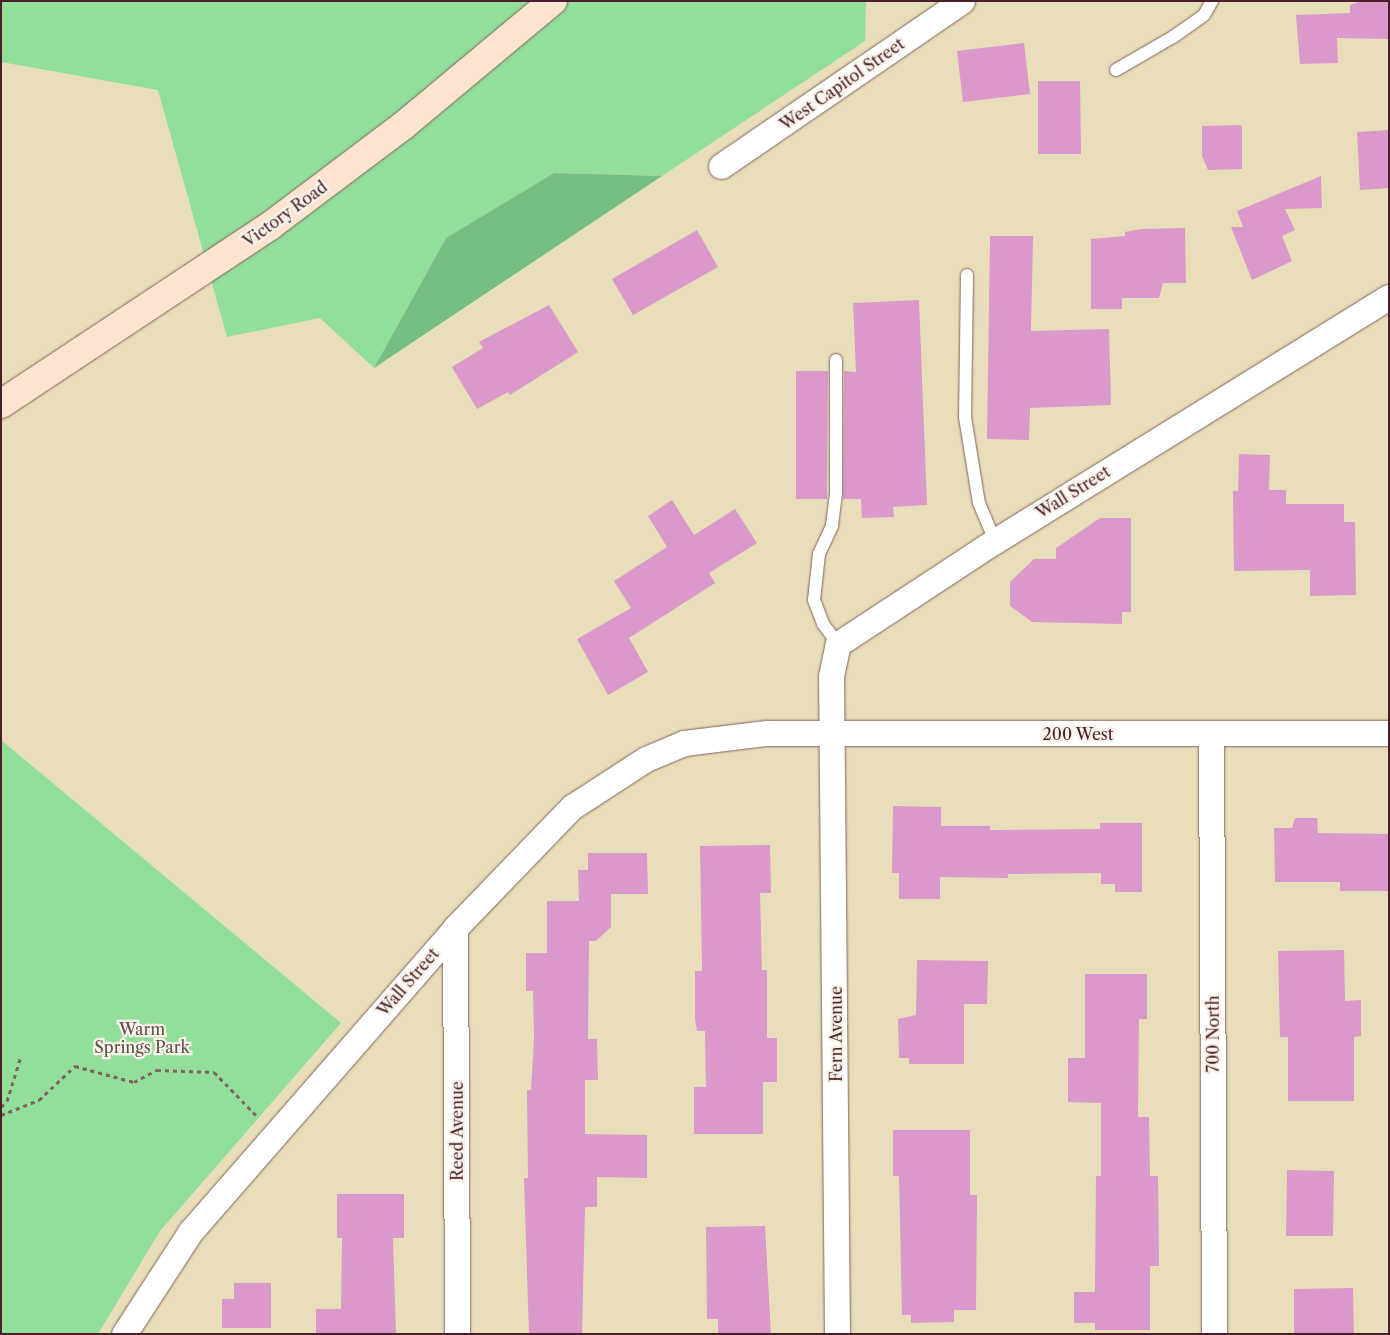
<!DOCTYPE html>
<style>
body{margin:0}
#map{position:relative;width:1390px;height:1335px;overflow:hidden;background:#e8deb9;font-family:"Libre Caslon Text",serif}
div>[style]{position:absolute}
.green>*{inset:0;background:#92de9b}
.forest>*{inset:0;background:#75bd83}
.building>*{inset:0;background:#db98cb}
.path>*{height:3px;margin-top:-1.5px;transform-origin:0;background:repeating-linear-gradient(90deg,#81625d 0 4px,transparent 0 8px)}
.roads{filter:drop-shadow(0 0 1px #81625d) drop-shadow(0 0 1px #81625d)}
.service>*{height:12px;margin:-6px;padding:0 6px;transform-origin:6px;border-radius:6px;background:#fff}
.minor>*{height:25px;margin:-12.5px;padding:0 12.5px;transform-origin:12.5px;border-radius:12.5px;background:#fff}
.secondary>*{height:28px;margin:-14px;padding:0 14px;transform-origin:14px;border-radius:14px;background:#fde4d1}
span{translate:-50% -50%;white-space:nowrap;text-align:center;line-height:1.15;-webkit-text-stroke:4.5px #f7f3e8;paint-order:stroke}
.street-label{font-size:16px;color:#4a1f2b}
.park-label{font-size:16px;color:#5c4f47}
.frame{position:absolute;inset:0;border:2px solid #4a1f2b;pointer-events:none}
</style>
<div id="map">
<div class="green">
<div style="clip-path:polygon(1px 1px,866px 1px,865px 41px,662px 176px,554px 173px,446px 238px,374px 368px,320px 318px,227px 337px,158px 90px,1px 62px)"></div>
<div style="clip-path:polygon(1px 740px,341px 1023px,160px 1231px,98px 1334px,1px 1334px)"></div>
</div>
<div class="forest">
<div style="clip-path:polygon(554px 173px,662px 176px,374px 368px,446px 238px)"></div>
</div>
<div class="building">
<div style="clip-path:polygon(1363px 1px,1389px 1px,1389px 39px,1337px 38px,1338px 63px,1300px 64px,1296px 15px,1350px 13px,1350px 5px)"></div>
<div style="clip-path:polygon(1024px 43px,1030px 94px,963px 102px,957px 51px)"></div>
<div style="clip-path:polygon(1038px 81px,1080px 81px,1081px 154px,1038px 154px)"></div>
<div style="clip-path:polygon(1237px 125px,1242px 126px,1242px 169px,1208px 170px,1202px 156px,1202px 126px)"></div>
<div style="clip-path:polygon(1389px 130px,1389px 188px,1360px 190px,1357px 132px)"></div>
<div style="clip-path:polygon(1321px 176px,1322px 208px,1285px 209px,1295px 230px,1282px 236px,1292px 261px,1252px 280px,1231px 227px,1243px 227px,1237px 211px)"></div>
<div style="clip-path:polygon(1185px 228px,1186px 283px,1163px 283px,1159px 298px,1122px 298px,1122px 309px,1091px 309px,1091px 239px,1125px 236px,1125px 232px,1141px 229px)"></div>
<div style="clip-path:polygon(697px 230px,718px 267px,633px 315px,612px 279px)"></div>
<div style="clip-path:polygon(990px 236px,1033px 236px,1031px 331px,1109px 329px,1111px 405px,1030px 408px,1029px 440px,987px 439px)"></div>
<div style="clip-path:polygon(919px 300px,927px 505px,893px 507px,894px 517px,862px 518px,861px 499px,843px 499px,844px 371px,856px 372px,853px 303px)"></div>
<div style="clip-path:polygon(549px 305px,578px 352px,510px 395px,508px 392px,477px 409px,452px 367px,483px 348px,479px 342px)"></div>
<div style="clip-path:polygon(796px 371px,828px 371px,827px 499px,796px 499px)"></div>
<div style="clip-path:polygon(1239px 454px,1270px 455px,1269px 490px,1286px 490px,1286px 504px,1344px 504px,1344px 522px,1355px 522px,1356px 595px,1310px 596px,1310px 570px,1234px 571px,1233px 491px,1238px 491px)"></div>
<div style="clip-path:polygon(672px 500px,694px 535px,735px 509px,757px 543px,709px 573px,715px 583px,629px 638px,648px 672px,608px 695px,577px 639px,631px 608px,614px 581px,667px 547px,648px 516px)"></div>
<div style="clip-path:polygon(1100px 518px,1131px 518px,1131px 612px,1122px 612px,1122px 624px,1032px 622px,1010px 606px,1010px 582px,1034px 559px,1056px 559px,1056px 548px)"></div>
<div style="clip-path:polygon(893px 806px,941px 807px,941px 826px,990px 826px,990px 830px,1100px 829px,1100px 823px,1142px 823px,1142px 892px,1115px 892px,1115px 884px,1101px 884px,1101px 873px,1008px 874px,1008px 878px,940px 877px,940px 899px,899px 899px,899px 873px,892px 873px)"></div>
<div style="clip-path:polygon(1295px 818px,1317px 818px,1318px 833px,1389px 834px,1389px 891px,1340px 891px,1340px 882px,1275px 882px,1274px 828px,1292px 828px)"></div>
<div style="clip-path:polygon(770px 845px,771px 893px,760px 893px,762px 970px,767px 970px,767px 1038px,777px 1038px,777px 1082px,763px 1082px,763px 1134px,694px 1134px,694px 1087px,706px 1087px,705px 1031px,697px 1031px,695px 1019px,695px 971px,702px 971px,700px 846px)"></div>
<div style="clip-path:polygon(588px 853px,647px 853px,648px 894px,611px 894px,611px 927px,596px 941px,589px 941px,588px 1039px,597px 1039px,598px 1080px,585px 1080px,585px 1134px,647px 1135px,647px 1178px,597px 1177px,597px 1207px,585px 1207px,582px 1334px,529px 1334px,524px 1178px,528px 1178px,527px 1090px,531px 1090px,534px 1039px,533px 991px,526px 991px,526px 953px,547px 953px,547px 901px,579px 901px,578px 870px,588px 870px)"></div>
<div style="clip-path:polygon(1344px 950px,1345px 1001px,1361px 1000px,1361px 1036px,1354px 1037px,1354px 1101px,1288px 1101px,1288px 1037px,1280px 1037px,1278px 951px)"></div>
<div style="clip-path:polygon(917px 960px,988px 961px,987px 1004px,964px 1004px,964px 1064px,909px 1064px,909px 1058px,899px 1058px,898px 1019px,916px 1015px)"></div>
<div style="clip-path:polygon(1085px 974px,1147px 974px,1147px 1019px,1139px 1019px,1138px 1117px,1149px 1117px,1150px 1176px,1158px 1176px,1159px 1266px,1150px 1266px,1150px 1330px,1095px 1330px,1095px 1323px,1074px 1323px,1074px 1292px,1095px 1292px,1096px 1176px,1101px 1176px,1101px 1103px,1068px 1102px,1068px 1058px,1085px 1058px)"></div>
<div style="clip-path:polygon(893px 1130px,970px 1130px,970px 1195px,977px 1195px,976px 1310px,954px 1310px,954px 1322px,911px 1323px,911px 1315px,902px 1315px,899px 1176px,893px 1176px)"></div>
<div style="clip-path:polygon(1287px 1170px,1334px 1171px,1333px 1236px,1286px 1236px)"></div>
<div style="clip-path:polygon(337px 1194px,404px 1194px,404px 1238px,393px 1238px,396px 1334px,316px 1334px,316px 1309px,341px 1309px,342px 1238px,337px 1238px)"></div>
<div style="clip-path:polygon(765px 1226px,771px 1334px,718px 1334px,718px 1319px,707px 1319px,706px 1227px)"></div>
<div style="clip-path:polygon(234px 1283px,271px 1283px,271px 1328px,222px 1328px,222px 1299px,234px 1299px)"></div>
<div style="clip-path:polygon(1353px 1288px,1354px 1334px,1294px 1334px,1294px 1289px)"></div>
</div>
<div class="path">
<div style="left:1px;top:1107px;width:8px;rotate:-45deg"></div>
<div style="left:7px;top:1101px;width:47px;rotate:-72.7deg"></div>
<div style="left:1px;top:1115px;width:41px;rotate:-21.5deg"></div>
<div style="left:39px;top:1100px;width:50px;rotate:-43.4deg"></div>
<div style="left:75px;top:1066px;width:61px;rotate:15.2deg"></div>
<div style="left:134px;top:1082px;width:26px;rotate:-28deg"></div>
<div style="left:157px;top:1070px;width:57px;rotate:2deg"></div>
<div style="left:214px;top:1072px;width:60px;rotate:45.7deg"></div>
</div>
<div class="roads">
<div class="service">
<div style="left:1116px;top:70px;width:66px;rotate:-30.1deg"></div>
<div style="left:1173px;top:37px;width:38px;rotate:-35deg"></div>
<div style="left:1204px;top:15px;width:16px;rotate:-60deg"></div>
<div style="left:967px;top:275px;width:142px;rotate:90.8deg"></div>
<div style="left:965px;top:417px;width:87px;rotate:80.8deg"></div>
<div style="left:979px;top:503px;width:41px;rotate:67.2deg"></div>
<div style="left:836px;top:360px;width:133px;rotate:90deg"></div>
<div style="left:836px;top:493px;width:33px;rotate:97deg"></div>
<div style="left:832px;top:526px;width:31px;rotate:115deg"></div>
<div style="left:819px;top:554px;width:46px;rotate:96.2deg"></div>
<div style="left:814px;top:600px;width:26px;rotate:69deg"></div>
<div style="left:823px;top:624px;width:25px;rotate:53deg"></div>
</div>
<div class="minor">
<div style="left:721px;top:166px;width:292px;rotate:-34.4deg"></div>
<div style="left:1211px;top:734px;width:600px;rotate:89.71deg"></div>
<div style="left:455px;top:928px;width:406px;rotate:89.7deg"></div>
<div style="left:124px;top:1334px;width:123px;rotate:-57deg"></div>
<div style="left:191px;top:1231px;width:402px;rotate:-48.9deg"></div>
<div style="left:455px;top:928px;width:168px;rotate:-46deg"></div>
<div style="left:572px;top:807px;width:88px;rotate:-33deg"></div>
<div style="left:646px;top:759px;width:41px;rotate:-22.8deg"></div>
<div style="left:684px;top:743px;width:83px;rotate:-7deg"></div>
<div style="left:766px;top:733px;width:623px"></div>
<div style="left:837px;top:1334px;width:658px;rotate:-90.52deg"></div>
<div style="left:831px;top:676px;width:33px;rotate:-78deg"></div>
<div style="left:838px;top:644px;width:188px;rotate:-33.3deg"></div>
<div style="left:995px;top:541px;width:463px;rotate:-31.8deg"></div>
</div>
<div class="secondary">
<div style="left:1px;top:404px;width:323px;rotate:-33.5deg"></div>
<div style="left:270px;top:226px;width:168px;rotate:-37deg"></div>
<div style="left:404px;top:125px;width:194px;rotate:-39.8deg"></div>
</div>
</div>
<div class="street-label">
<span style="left:842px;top:84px;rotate:-35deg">West Capitol Street</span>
<span style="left:285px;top:214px;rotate:-36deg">Victory Road</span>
<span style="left:1073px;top:492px;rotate:-32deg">Wall Street</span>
<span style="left:1078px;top:734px">200 West</span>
<span style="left:408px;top:982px;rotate:-49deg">Wall Street</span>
<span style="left:836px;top:1034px;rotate:-90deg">Fern Avenue</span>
<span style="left:1213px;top:1034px;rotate:-90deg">700 North</span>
<span style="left:457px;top:1131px;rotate:-90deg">Reed Avenue</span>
</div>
<div class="park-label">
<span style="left:142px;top:1038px">Warm<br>Springs Park</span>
</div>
<div class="frame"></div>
</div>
